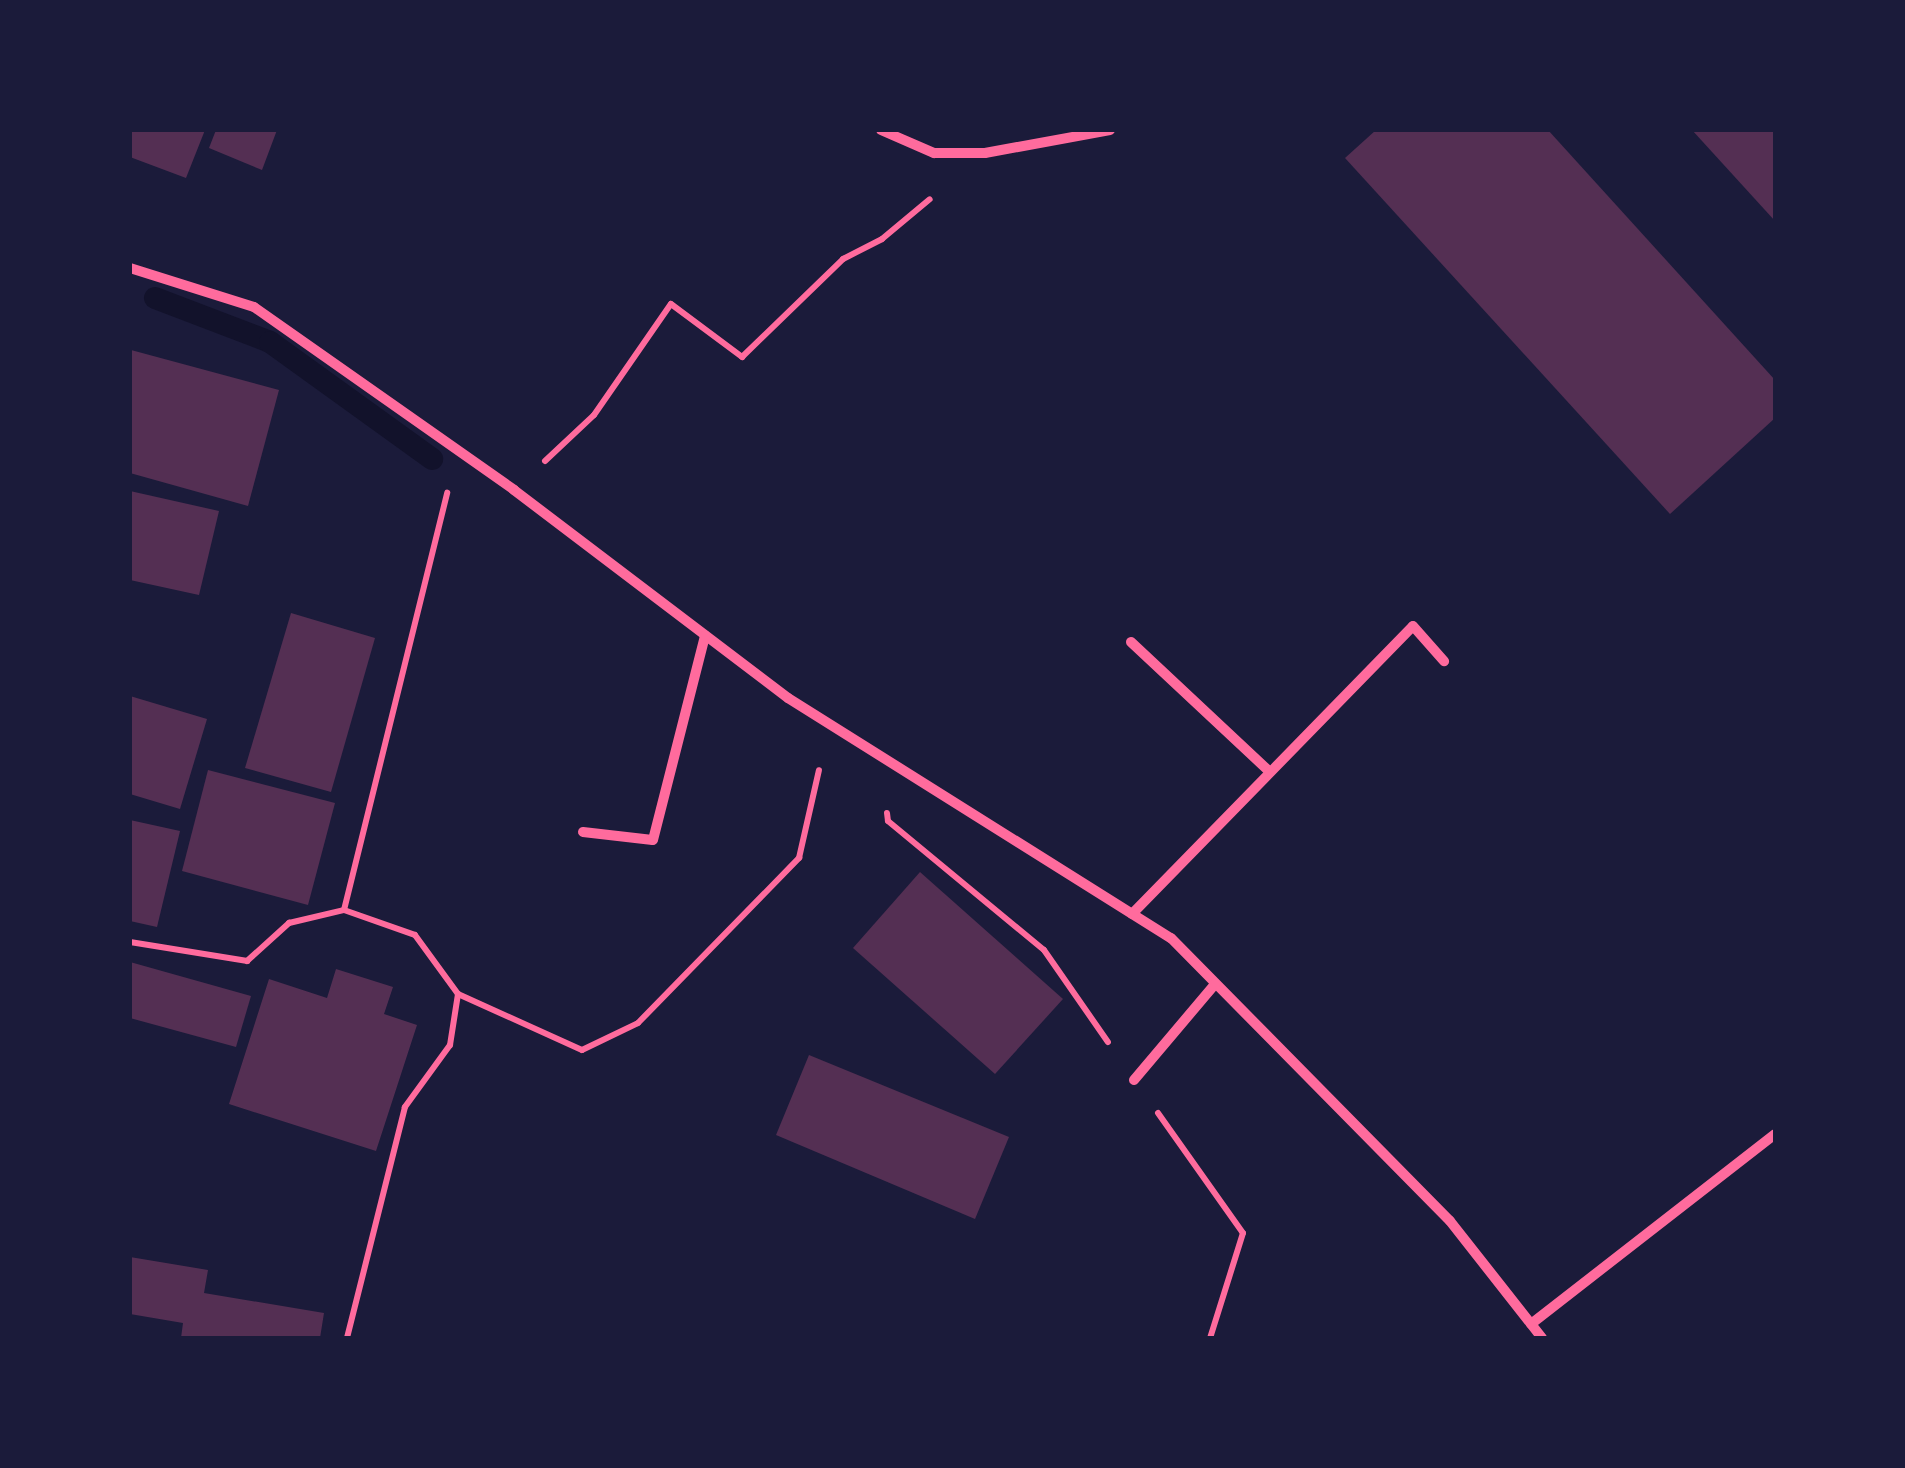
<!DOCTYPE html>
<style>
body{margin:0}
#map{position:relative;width:1905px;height:1468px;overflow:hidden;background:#1b1b3a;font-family:Barlow,sans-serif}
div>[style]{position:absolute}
.stream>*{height:22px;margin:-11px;padding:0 11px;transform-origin:11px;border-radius:11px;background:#12122b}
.building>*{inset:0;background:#542f53}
.path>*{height:6px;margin:-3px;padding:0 3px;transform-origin:3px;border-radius:3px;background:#ff6b9d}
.minor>*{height:10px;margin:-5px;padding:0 5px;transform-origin:5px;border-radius:5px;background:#ff6b9d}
span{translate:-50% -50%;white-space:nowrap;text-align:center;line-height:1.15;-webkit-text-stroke:8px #1b1b3a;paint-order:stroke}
.frame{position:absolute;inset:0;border:132px solid #1b1b3a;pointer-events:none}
</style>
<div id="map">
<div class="stream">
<div style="left:155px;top:298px;width:123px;rotate:20.9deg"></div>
<div style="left:270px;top:342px;width:200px;rotate:35.8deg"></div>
</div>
<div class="building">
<div style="clip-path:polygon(131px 130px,205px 130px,186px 178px,130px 157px)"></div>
<div style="clip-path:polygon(216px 130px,277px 130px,262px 170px,209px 148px)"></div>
<div style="clip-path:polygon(1376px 130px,1548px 130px,1775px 380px,1775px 418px,1670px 514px,1345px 158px)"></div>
<div style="clip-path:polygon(1692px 130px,1775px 130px,1775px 221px)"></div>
<div style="clip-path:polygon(131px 350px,279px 390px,248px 506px,130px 473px)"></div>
<div style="clip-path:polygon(130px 491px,219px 511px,199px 595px,130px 580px)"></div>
<div style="clip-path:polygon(291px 613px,375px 638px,331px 792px,245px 768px)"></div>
<div style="clip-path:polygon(130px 696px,207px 719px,180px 809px,130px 794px)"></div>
<div style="clip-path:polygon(208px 770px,335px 803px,308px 905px,182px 871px)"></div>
<div style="clip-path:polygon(130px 820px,180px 831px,157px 927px,130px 921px)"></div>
<div style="clip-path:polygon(920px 872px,1063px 999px,995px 1074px,853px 948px)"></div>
<div style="clip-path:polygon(130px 962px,251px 996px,236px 1047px,130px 1018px)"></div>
<div style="clip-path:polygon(336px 969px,393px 987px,384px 1014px,417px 1025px,376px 1151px,229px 1104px,269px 979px,327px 998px)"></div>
<div style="clip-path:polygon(809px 1055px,1009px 1137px,975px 1219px,776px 1135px)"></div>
<div style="clip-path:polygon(130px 1257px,208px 1270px,204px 1293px,324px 1313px,320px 1338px,181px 1338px,183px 1323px,130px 1314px)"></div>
</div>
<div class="path">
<div style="left:545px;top:461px;width:67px;rotate:-43.2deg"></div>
<div style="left:594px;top:415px;width:135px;rotate:-55.3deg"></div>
<div style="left:671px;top:304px;width:89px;rotate:36.7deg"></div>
<div style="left:742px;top:357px;width:141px;rotate:-44.1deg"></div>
<div style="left:843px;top:259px;width:44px;rotate:-27.1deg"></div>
<div style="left:882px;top:239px;width:62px;rotate:-39.8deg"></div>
<div style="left:887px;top:813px;width:8px;rotate:83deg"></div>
<div style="left:888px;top:821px;width:202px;rotate:39.6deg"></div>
<div style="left:1044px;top:950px;width:112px;rotate:55.2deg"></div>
<div style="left:344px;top:910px;width:75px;rotate:19.4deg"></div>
<div style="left:415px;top:935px;width:73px;rotate:53.9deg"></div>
<div style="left:458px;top:994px;width:52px;rotate:98.9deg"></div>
<div style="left:450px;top:1045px;width:77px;rotate:126deg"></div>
<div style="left:405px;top:1107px;width:238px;rotate:104.1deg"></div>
<div style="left:130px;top:942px;width:119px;rotate:9.2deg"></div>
<div style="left:247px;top:961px;width:57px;rotate:-42.1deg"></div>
<div style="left:289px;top:923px;width:57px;rotate:-13.3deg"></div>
<div style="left:344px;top:910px;width:430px;rotate:-76.1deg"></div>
<div style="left:458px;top:994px;width:136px;rotate:24.3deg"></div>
<div style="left:582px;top:1050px;width:62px;rotate:-25.7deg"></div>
<div style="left:638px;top:1023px;width:231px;rotate:-45.7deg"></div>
<div style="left:799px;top:858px;width:90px;rotate:-77.2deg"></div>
<div style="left:1158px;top:1113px;width:147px;rotate:54.7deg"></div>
<div style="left:1243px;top:1233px;width:110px;rotate:107.4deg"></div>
</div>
<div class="minor">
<div style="left:881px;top:130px;width:58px;rotate:23.5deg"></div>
<div style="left:934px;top:153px;width:51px"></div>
<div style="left:985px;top:153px;width:127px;rotate:-10.4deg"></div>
<div style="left:130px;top:268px;width:130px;rotate:17.5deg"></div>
<div style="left:254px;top:307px;width:318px;rotate:35.1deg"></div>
<div style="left:514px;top:490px;width:344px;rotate:37.2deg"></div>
<div style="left:788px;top:698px;width:452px;rotate:32.1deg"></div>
<div style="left:1171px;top:938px;width:397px;rotate:45.4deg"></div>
<div style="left:1450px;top:1221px;width:149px;rotate:51.8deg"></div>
<div style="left:1131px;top:642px;width:190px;rotate:43.1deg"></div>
<div style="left:583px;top:832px;width:70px;rotate:6.5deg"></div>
<div style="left:653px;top:840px;width:211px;rotate:-75.7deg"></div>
<div style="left:1132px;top:914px;width:402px;rotate:-45.7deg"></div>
<div style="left:1413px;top:626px;width:47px;rotate:48.5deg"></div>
<div style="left:1134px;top:1080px;width:126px;rotate:-49.8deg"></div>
<div style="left:1531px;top:1324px;width:309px;rotate:-37.9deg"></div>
</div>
<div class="frame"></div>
</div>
